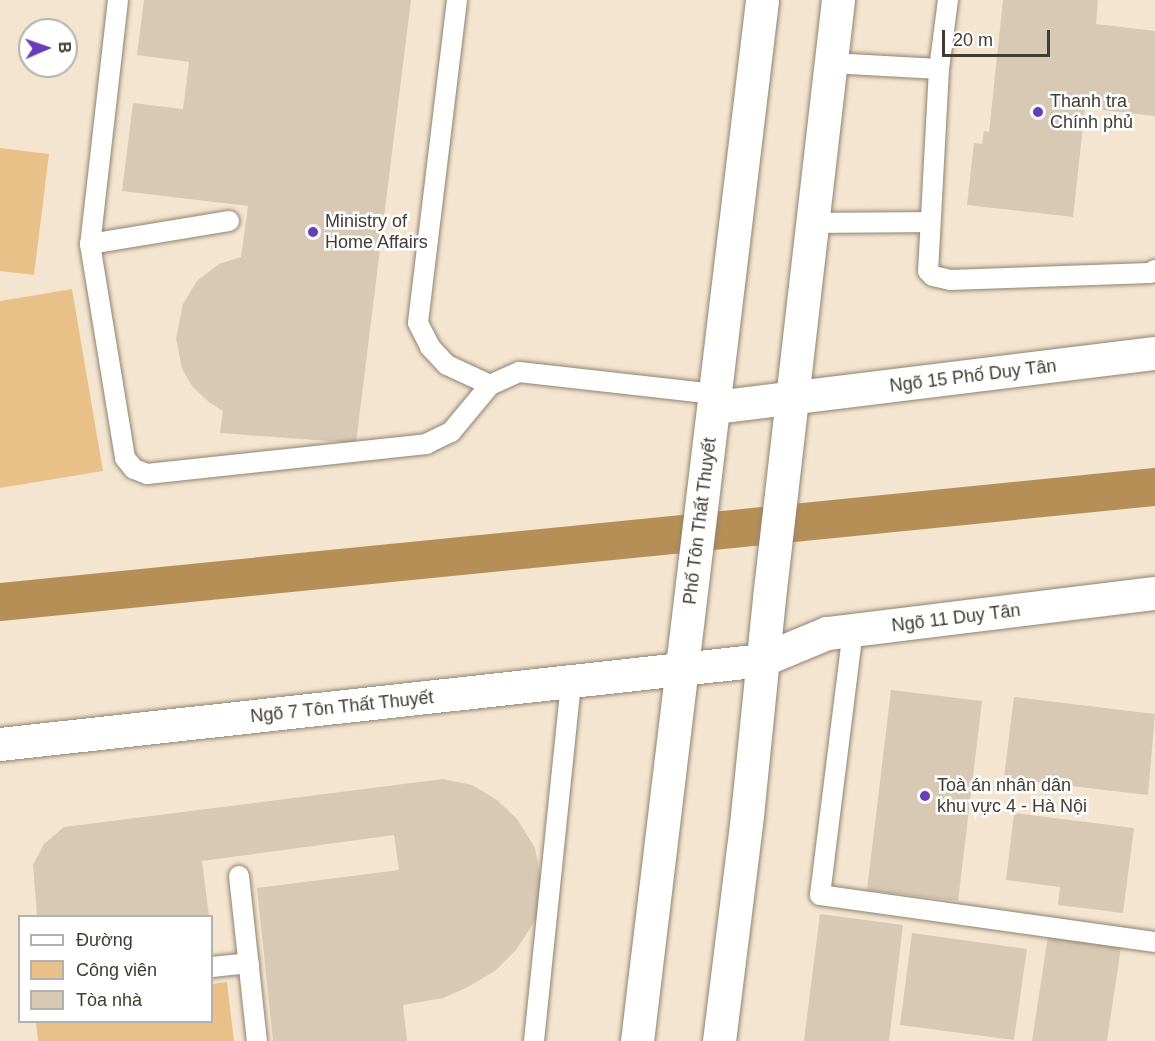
<!DOCTYPE html>
<meta charset="utf-8">
<style>
body{margin:0}
#map{position:relative;width:1155px;height:1041px;overflow:hidden;background:#f4e5d1;font-family:Arial,sans-serif}
div>[style]{position:absolute}
.green>*{inset:0;background:#e9c188}
.canal>*{height:38px;margin:-19px;padding:0 19px;transform-origin:19px;border-radius:19px;background:#b68f56}
.building>*{inset:0;background:#d8c9b5}
.roads{filter:drop-shadow(0 0 2px #908370) drop-shadow(0 0 2px #908370)}
.service>*{height:20px;margin:-10px;padding:0 10px;transform-origin:10px;border-radius:10px;background:#fff}
.minor>*{height:33px;margin:-16.5px;padding:0 16.5px;transform-origin:16.5px;border-radius:16.5px;background:#fff}
.secondary>*{height:33px;margin:-16.5px;padding:0 16.5px;transform-origin:16.5px;border-radius:16.5px;background:#fff}
.dots>*{width:16px;height:16px;translate:-50% -50%;box-sizing:border-box;border:3px solid #fff;border-radius:50%}
span{translate:-50% -50%;white-space:nowrap;text-align:center;line-height:1.15;-webkit-text-stroke:5px #fff;paint-order:stroke}
.poi-label{font-size:18px;color:#413b33}
.left{translate:0 -50%;text-align:left}
.street-label{font-size:18px;color:#413b33}
.legend{position:absolute;left:18px;top:915px;width:195px;height:108px;box-sizing:border-box;background:#fff;border:2px solid #b3b1ad;margin:0;padding:8px 10px;list-style:none;font-size:18px;color:#413b33}
.legend li{display:flex;align-items:center;gap:12px;height:30px}
.legend b{width:30px;border:2px solid #b3b1ad}
.north{position:absolute;left:18px;top:18px;width:60px;height:60px;box-sizing:border-box;background:#fff;border:2px solid #b3b1ad;border-radius:50%;rotate:88deg;font-size:16px;font-weight:700;line-height:24px;text-align:center;color:#413b33}
.north::after{content:'';display:block;margin:auto;width:21px;height:27px;background:#673eb6;clip-path:polygon(50% 0,100% 100%,50% 72%,0 100%)}
.scale{position:absolute;left:942px;top:30px;width:108px;height:27px;box-sizing:border-box;border:3px solid #413b33;border-top:0;padding-left:8px;font-size:18px;line-height:21px;white-space:nowrap;color:#413b33;-webkit-text-stroke:4px #fff;paint-order:stroke}
</style>
<div id="map">
<div class="green">
<div style="clip-path:polygon(0 148px,49px 154px,34px 275px,0 271px)"></div>
<div style="clip-path:polygon(72px 289px,103px 471px,0 488px,0 301px)"></div>
<div style="clip-path:polygon(227px 982px,234px 1041px,38px 1041px,36px 1022px,212px 1022px,212px 984px)"></div>
</div>
<div class="canal">
<div style="left:0;top:602px;width:1161px;rotate:-5.69deg"></div>
</div>
<div class="building">
<div style="clip-path:polygon(144px 0,411px 0,356px 443px,220px 433px,223px 411px,209px 402px,192px 386px,182px 369px,176px 338px,183px 304px,197px 281px,219px 264px,241px 257px,248px 206px,122px 191px,133px 103px,183px 109px,189px 62px,137px 55px)"></div>
<div style="clip-path:polygon(1003px 0,1098px 0,1096px 24px,1155px 31px,1155px 116px,1085px 108px,1073px 217px,967px 205px,974px 143px,982px 144px,984px 131px,989px 132px)"></div>
<div style="clip-path:polygon(891px 690px,982px 701px,958px 901px,867px 890px)"></div>
<div style="clip-path:polygon(1014px 697px,1155px 714px,1148px 795px,1004px 778px)"></div>
<div style="clip-path:polygon(443px 779px,472px 785px,497px 800px,517px 819px,535px 848px,542px 885px,536px 919px,516px 950px,495px 971px,466px 988px,443px 998px,403px 1005px,407px 1041px,273px 1041px,257px 888px,399px 870px,394px 835px,202px 861px,209px 916px,37px 916px,33px 865px,44px 844px,64px 827px)"></div>
<div style="clip-path:polygon(1014px 813px,1134px 828px,1123px 913px,1058px 905px,1060px 887px,1006px 880px)"></div>
<div style="clip-path:polygon(820px 914px,903px 925px,889px 1041px,804px 1041px)"></div>
<div style="clip-path:polygon(912px 933px,1027px 949px,1014px 1040px,900px 1025px)"></div>
<div style="clip-path:polygon(1048px 936px,1121px 947px,1107px 1041px,1032px 1041px)"></div>
</div>
<div class="roads">
<div class="service">
<div style="left:118px;top:0;width:246px;rotate:96.5deg"></div>
<div style="left:90px;top:244px;width:217px;rotate:80.7deg"></div>
<div style="left:125px;top:458px;width:14px;rotate:51deg"></div>
<div style="left:134px;top:469px;width:14px;rotate:21deg"></div>
<div style="left:147px;top:474px;width:281px;rotate:-6.1deg"></div>
<div style="left:426px;top:444px;width:28px;rotate:-26deg"></div>
<div style="left:451px;top:432px;width:61px;rotate:-50.3deg"></div>
<div style="left:490px;top:385px;width:32px;rotate:-24deg"></div>
<div style="left:519px;top:372px;width:197px;rotate:6.4deg"></div>
<div style="left:457px;top:0;width:325px;rotate:96.9deg"></div>
<div style="left:418px;top:323px;width:27px;rotate:63deg"></div>
<div style="left:430px;top:347px;width:25px;rotate:47deg"></div>
<div style="left:447px;top:365px;width:47px;rotate:24.9deg"></div>
<div style="left:831px;top:63px;width:108px;rotate:3.2deg"></div>
<div style="left:939px;top:69px;width:70px;rotate:-82.6deg"></div>
<div style="left:939px;top:69px;width:202px;rotate:93.1deg"></div>
<div style="left:928px;top:271px;width:7px;rotate:45deg"></div>
<div style="left:933px;top:276px;width:17px;rotate:13deg"></div>
<div style="left:950px;top:280px;width:200px;rotate:-2deg"></div>
<div style="left:1150px;top:273px;width:6px;rotate:-31deg"></div>
<div style="left:814px;top:223px;width:116px;rotate:-0.5deg"></div>
<div style="left:90px;top:244px;width:141px;rotate:-9.4deg"></div>
<div style="left:853px;top:630px;width:267px;rotate:97.1deg"></div>
<div style="left:820px;top:895px;width:338px;rotate:8deg"></div>
<div style="left:239px;top:876px;width:166px;rotate:83.8deg"></div>
<div style="left:212px;top:967px;width:37px;rotate:-6deg"></div>
<div style="left:534px;top:1041px;width:360px;rotate:-84.1deg"></div>
</div>
<div class="minor">
<div style="left:714px;top:407px;width:444px;rotate:-7deg"></div>
<div style="left:0;top:744px;width:767px;rotate:-6.29deg"></div>
<div style="left:762px;top:660px;width:70px;rotate:-22.6deg"></div>
<div style="left:827px;top:633px;width:330px;rotate:-7deg"></div>
</div>
<div class="secondary">
<div style="left:637px;top:1041px;width:1048px;rotate:-83.15deg"></div>
<div style="left:719px;top:1041px;width:228px;rotate:-82.9deg"></div>
<div style="left:747px;top:815px;width:218px;rotate:-84.2deg"></div>
<div style="left:769px;top:598px;width:602px;rotate:-83.42deg"></div>
</div>
</div>
<div class="dots">
<div style="left:1038px;top:112px;background:#673eb6"></div>
<div style="left:313px;top:232px;background:#673eb6"></div>
<div style="left:925px;top:796px;background:#673eb6"></div>
</div>
<div class="poi-label">
<span class="left" style="left:1050px;top:112px">Thanh tra<br>Chính phủ</span>
<span class="left" style="left:325px;top:232px">Ministry of<br>Home Affairs</span>
<span class="left" style="left:937px;top:796px">Toà án nhân dân<br>khu vực 4 - Hà Nội</span>
</div>
<div class="street-label">
<span style="left:973px;top:376px;rotate:-7deg">Ngõ 15 Phố Duy Tân</span>
<span style="left:700px;top:521px;rotate:-83deg">Phố Tôn Thất Thuyết</span>
<span style="left:956px;top:618px;rotate:-7deg">Ngõ 11 Duy Tân</span>
<span style="left:342px;top:707px;rotate:-6deg">Ngõ 7 Tôn Thất Thuyết</span>
</div>
<ul class="legend">
<li><b style="height:8px;background:#fff"></b>Đường</li>
<li><b style="height:16px;background:#e9c188"></b>Công viên</li>
<li><b style="height:16px;background:#d8c9b5"></b>Tòa nhà</li>
</ul>
<div class="north">B</div>
<div class="scale">20 m</div>
</div>
